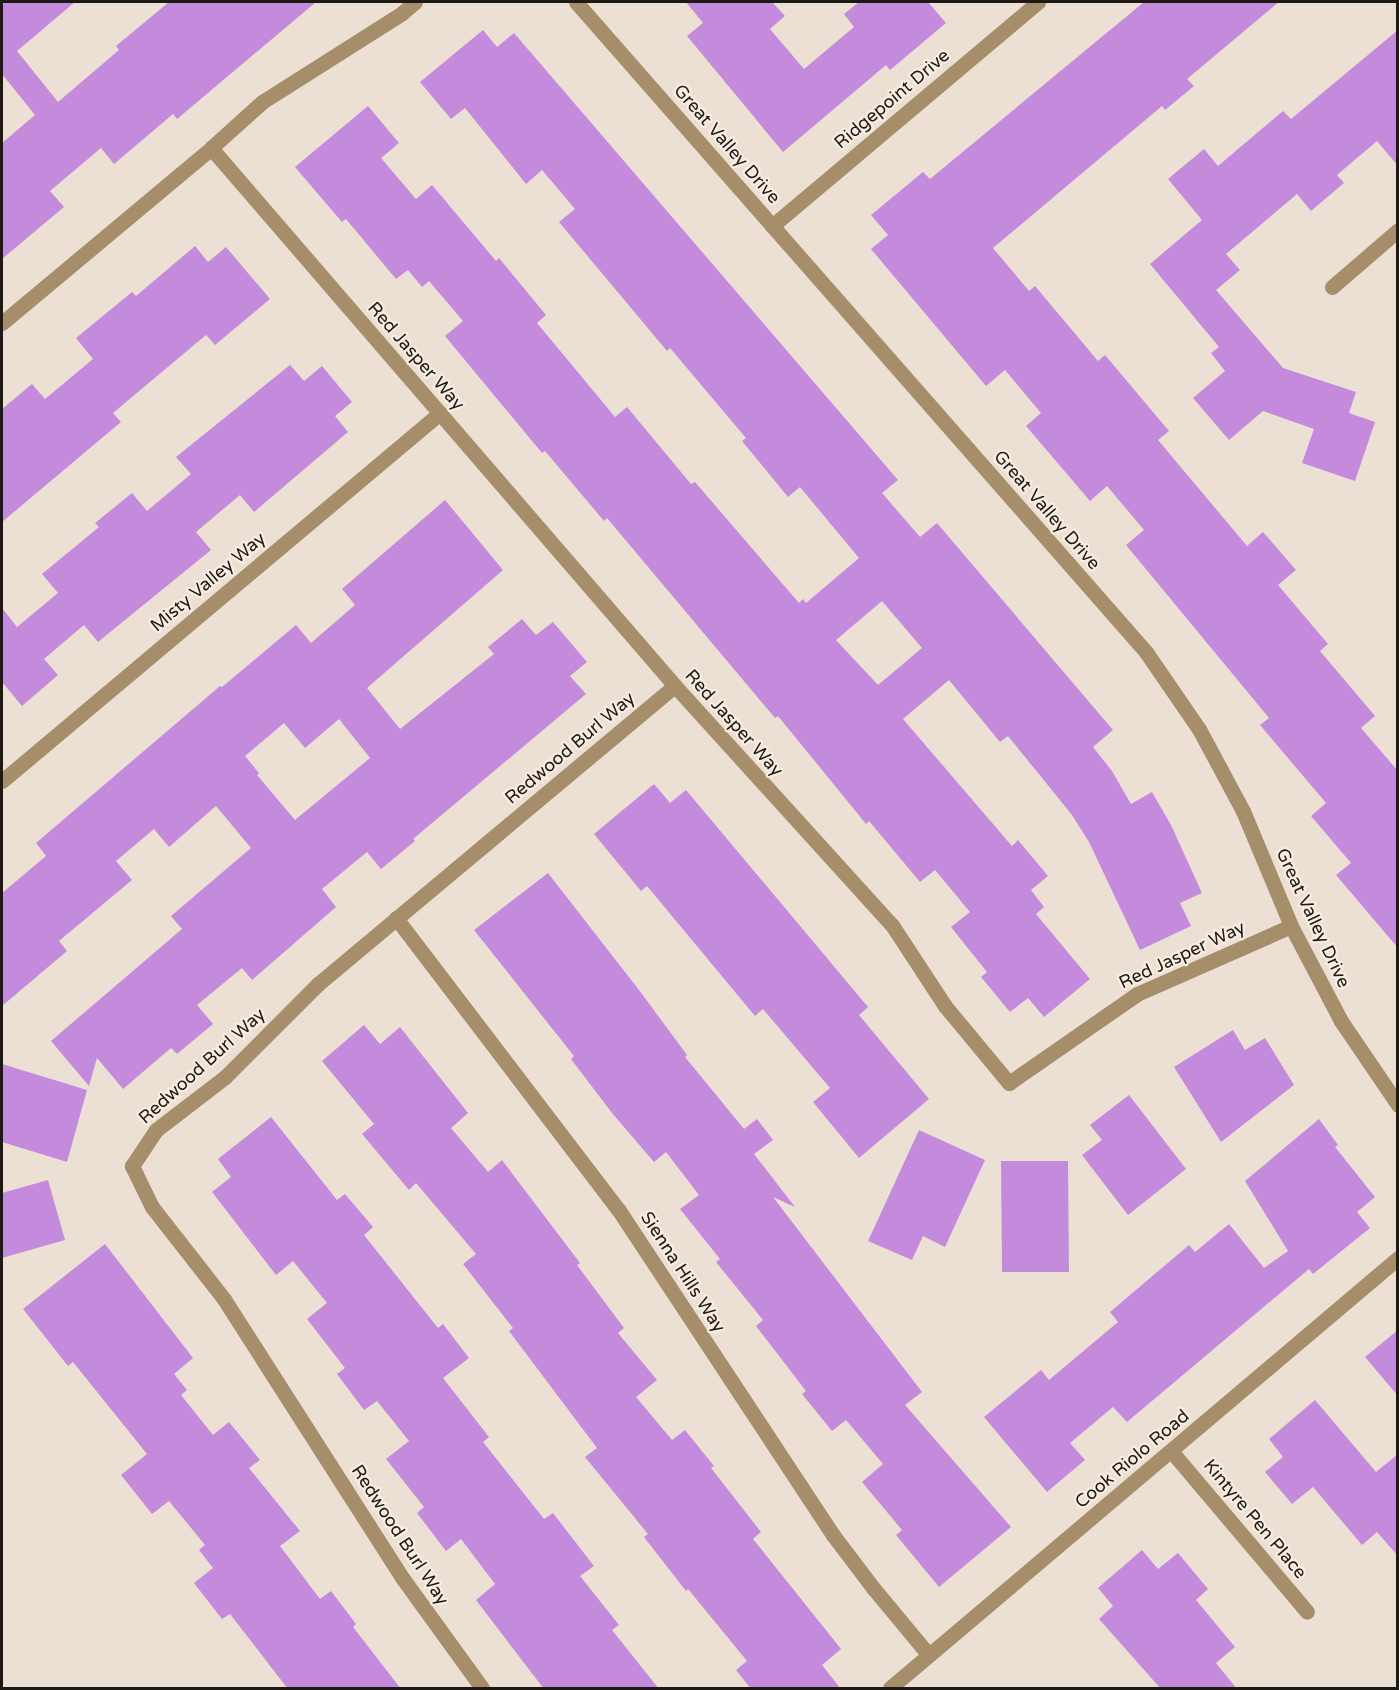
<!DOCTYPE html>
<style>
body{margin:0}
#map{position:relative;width:1399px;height:1690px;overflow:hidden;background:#ece0d4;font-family:"Varela Round",sans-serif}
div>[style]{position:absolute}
.building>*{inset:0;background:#c48bdd}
.minor>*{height:15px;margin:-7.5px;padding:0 7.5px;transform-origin:7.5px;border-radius:7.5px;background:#a78e6a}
span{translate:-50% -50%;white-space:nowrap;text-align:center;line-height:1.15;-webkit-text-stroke:4.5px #f9ede1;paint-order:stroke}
.street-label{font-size:18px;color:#1d1915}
.frame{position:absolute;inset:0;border:3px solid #1d1915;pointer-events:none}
</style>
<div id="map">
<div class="building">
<div style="clip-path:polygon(2px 2px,75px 2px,17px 51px,58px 102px,119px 50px,116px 46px,169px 2px,316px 2px,177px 119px,173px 114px,114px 164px,101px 148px,50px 191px,64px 207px,2px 259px,2px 143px,35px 115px,2px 74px)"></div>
<div style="clip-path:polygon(686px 2px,772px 2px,785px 16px,770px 29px,804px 69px,854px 27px,844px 14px,859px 2px,928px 2px,946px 23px,890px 70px,886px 65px,783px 152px,687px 36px,703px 23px)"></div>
<div style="clip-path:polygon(1144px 2px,1279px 2px,1187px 79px,1194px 86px,1165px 110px,1162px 106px,993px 248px,1029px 291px,1035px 286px,1098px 361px,1105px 355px,1169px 431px,1158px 440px,1247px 546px,1263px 532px,1296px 570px,1278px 585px,1328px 644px,1320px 651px,1375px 716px,1361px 728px,1398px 771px,1398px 948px,1336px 875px,1351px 863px,1311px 816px,1326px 803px,1260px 725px,1269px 718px,1126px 545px,1144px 530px,1107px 486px,1090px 501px,1026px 426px,1041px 413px,1005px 370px,986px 386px,871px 249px,888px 235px,871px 215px,923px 172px,930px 179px)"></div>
<div style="clip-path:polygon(evenodd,483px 30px,497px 47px,514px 33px,898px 480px,882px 493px,920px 537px,937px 523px,1113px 730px,1093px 747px,1112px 771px,1131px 804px,1152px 792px,1171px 825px,1202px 893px,1180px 903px,1191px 926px,1140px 950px,1089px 842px,1072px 815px,1008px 736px,1000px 742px,949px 680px,903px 719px,1012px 846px,1018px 840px,1048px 876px,1031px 890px,1044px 907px,1036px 914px,1090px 979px,1044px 1017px,1028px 998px,1010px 1012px,981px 977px,987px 972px,951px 927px,970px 912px,935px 870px,920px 882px,869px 821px,866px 824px,778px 716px,775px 718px,607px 518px,604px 521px,545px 451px,542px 453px,445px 336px,463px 321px,429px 281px,422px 287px,408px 270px,396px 279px,346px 219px,342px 222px,295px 167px,368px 106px,399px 143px,381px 158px,416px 199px,432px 185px,496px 261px,499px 258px,546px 315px,537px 323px,615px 417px,627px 407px,691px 484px,695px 482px,799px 603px,803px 599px,806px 603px,859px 558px,800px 487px,788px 497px,742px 441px,746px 438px,670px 348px,667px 351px,559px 222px,575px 209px,542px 170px,526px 184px,465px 108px,451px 119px,420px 82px,483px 30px,882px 601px,922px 648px,878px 685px,836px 640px,882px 601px)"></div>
<div style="clip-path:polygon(1398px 30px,1398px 166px,1377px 141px,1337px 175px,1344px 183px,1311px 211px,1297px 194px,1226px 254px,1240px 270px,1216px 290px,1283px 368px,1356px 392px,1349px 413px,1375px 422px,1355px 481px,1302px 463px,1314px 429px,1263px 411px,1229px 440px,1193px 398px,1225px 371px,1211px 353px,1219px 347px,1150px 264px,1202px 220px,1168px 179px,1204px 149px,1218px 166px,1283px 111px,1291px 119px)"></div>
<div style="clip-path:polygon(195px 246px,208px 262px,226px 247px,270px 299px,215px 345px,206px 335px,113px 413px,121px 422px,2px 522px,2px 409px,32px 384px,45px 399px,93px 359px,76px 338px,132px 292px,136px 296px)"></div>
<div style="clip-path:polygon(290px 365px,304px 381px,322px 366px,352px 402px,335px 416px,348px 432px,254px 512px,240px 495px,196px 532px,211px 550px,98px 642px,84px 625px,44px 659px,58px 675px,22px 706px,2px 682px,2px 608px,17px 627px,58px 593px,42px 574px,99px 527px,95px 523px,132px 493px,147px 511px,191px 474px,176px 457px)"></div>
<div style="clip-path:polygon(evenodd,445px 500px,503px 570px,367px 688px,400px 729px,494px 654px,488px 647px,522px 619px,536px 635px,553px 622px,587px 662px,570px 676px,586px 694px,413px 839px,415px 841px,381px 869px,367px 852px,322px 889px,336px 907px,252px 980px,242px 968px,197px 1005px,213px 1024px,177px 1054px,171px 1048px,123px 1089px,97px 1058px,89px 1086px,51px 1041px,182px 929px,171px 916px,251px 848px,216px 806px,169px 847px,154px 829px,116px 861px,132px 880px,59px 941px,67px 951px,2px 1006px,2px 893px,46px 856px,36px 843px,220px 686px,222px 687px,296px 625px,311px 643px,355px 605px,342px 589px,445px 500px,339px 719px,370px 758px,295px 820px,257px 775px,259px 773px,245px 756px,284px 723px,305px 748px,339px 719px)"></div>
<div style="clip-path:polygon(654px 784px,670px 803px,686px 790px,868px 1007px,859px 1015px,929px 1099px,859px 1158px,813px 1102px,830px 1088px,763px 1009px,755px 1016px,647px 886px,641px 891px,594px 834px)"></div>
<div style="clip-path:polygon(548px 873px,639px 990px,687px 1055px,685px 1057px,744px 1129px,757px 1119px,773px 1140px,754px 1154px,795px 1207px,773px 1197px,922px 1392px,905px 1405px,1011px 1527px,939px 1587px,896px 1535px,902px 1530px,862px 1482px,883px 1464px,846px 1420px,832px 1431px,802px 1394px,806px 1391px,756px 1326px,763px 1320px,716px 1262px,720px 1259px,680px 1209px,699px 1195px,666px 1152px,654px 1162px,612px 1113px,571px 1059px,574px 1056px,474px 930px)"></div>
<div style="clip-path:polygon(364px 1025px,380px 1044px,400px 1027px,468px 1113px,451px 1128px,488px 1172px,502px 1160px,580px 1263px,577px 1265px,624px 1328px,618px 1333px,657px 1380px,636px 1397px,672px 1440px,685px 1430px,714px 1466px,711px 1468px,761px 1532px,753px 1539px,841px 1649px,822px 1665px,841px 1689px,751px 1689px,736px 1670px,747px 1661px,688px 1589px,686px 1591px,644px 1537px,648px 1534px,585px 1457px,597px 1448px,509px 1331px,513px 1328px,463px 1264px,476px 1254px,416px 1183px,409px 1190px,362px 1134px,374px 1124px,322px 1061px)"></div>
<div style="clip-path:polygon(1233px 1030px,1245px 1050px,1265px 1038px,1294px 1085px,1221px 1142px,1174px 1067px)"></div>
<div style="clip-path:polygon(2px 1064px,87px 1090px,67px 1162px,2px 1142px)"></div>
<div style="clip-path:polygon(1129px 1095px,1186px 1169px,1128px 1215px,1082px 1155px,1102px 1140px,1090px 1125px)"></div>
<div style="clip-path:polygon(271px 1117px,337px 1200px,345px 1194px,373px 1227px,364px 1235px,438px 1328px,443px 1324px,469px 1358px,443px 1378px,489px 1437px,483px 1442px,544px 1519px,553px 1513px,594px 1566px,580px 1576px,619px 1625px,612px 1630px,659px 1689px,544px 1689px,476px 1600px,495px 1584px,461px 1539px,446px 1551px,417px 1513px,424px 1507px,386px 1459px,409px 1441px,377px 1401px,364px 1410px,337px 1374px,345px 1368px,307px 1319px,327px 1303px,293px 1261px,276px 1275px,212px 1192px,231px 1177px,218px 1159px)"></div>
<div style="clip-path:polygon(1319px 1119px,1338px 1145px,1335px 1147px,1375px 1197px,1357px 1212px,1370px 1228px,1313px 1274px,1309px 1269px,1127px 1422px,1113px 1407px,1070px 1443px,1085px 1460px,1047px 1492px,984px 1417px,1041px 1370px,1049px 1380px,1118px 1322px,1110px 1312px,1189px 1245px,1195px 1252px,1229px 1224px,1264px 1268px,1288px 1251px,1245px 1181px)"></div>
<div style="clip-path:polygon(919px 1130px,985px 1160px,945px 1247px,923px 1236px,912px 1260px,868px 1241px)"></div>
<div style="clip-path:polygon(1001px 1161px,1068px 1161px,1069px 1272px,1002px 1272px)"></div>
<div style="clip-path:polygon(48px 1180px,65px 1240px,2px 1258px,2px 1193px)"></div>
<div style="clip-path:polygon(105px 1244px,193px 1358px,174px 1374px,187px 1390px,181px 1395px,213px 1435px,229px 1422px,260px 1460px,249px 1468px,300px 1531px,280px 1546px,320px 1599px,331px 1591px,356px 1624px,353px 1627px,401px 1689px,288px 1689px,230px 1614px,222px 1619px,194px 1583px,213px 1568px,199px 1550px,205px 1545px,169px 1501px,152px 1514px,121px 1475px,147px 1454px,73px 1362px,68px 1366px,23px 1309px)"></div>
<div style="clip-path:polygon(1398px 1330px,1398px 1396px,1365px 1357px)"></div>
<div style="clip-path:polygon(1315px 1400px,1376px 1472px,1398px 1454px,1398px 1556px,1377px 1532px,1362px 1545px,1313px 1487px,1292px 1504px,1265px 1472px,1283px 1457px,1269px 1439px)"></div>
<div style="clip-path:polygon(1142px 1550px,1158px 1569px,1178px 1553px,1208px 1589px,1196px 1600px,1235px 1647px,1216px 1663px,1237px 1689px,1161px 1689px,1099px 1619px,1113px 1606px,1098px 1588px)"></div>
</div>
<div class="minor">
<div style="left:576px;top:2px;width:865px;rotate:48.75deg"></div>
<div style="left:1146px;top:652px;width:93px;rotate:55.5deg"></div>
<div style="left:1199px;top:729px;width:93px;rotate:61.8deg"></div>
<div style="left:1243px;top:811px;width:125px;rotate:67.3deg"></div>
<div style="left:1291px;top:926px;width:107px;rotate:62.2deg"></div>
<div style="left:1341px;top:1021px;width:102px;rotate:55.8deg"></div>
<div style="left:211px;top:148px;width:710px;rotate:49.22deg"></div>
<div style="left:675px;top:686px;width:323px;rotate:47.8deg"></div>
<div style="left:892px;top:925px;width:97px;rotate:56.8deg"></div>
<div style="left:945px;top:1006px;width:100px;rotate:50.3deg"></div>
<div style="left:1009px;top:1083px;width:156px;rotate:-34.8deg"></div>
<div style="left:1137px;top:994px;width:168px;rotate:-23.8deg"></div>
<div style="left:772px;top:226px;width:348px;rotate:-40.1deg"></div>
<div style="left:1332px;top:287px;width:87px;rotate:-40.8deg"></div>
<div style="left:2px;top:323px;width:273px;rotate:-39.9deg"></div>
<div style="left:211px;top:148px;width:69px;rotate:-42deg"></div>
<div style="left:262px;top:102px;width:166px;rotate:-32.4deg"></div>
<div style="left:402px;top:13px;width:17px;rotate:-40deg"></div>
<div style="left:2px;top:781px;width:572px;rotate:-40.04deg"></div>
<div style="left:396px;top:918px;width:366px;rotate:52.7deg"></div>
<div style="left:618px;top:1209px;width:391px;rotate:56.6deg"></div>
<div style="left:833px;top:1535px;width:68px;rotate:52.8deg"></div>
<div style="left:874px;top:1589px;width:85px;rotate:50.3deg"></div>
<div style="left:1172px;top:1452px;width:209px;rotate:49.8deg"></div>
<div style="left:482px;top:1688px;width:135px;rotate:-125.9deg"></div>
<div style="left:403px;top:1579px;width:332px;rotate:-122.6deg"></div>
<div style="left:224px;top:1299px;width:117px;rotate:-128deg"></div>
<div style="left:152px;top:1207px;width:46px;rotate:-116deg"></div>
<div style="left:132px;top:1166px;width:43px;rotate:-56.3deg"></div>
<div style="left:156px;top:1130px;width:87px;rotate:-37.5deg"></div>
<div style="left:225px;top:1077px;width:132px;rotate:-45deg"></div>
<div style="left:318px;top:984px;width:465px;rotate:-39.9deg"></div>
<div style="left:890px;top:1688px;width:666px;rotate:-40.25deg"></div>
</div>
<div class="street-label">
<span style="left:892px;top:99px;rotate:-40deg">Ridgepoint Drive</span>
<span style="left:727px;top:144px;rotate:49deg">Great Valley Drive</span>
<span style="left:416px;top:356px;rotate:49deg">Red Jasper Way</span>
<span style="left:1047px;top:510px;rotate:49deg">Great Valley Drive</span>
<span style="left:208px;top:582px;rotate:-40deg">Misty Valley Way</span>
<span style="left:734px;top:723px;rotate:48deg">Red Jasper Way</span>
<span style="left:570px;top:748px;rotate:-40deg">Redwood Burl Way</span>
<span style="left:1313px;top:918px;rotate:65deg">Great Valley Drive</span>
<span style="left:1182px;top:955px;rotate:-25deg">Red Jasper Way</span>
<span style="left:202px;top:1066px;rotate:-42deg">Redwood Burl Way</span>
<span style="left:683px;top:1272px;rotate:57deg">Sienna Hills Way</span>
<span style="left:1132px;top:1459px;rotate:-40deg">Cook Riolo Road</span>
<span style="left:1255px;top:1519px;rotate:50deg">Kintyre Pen Place</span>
<span style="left:400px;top:1535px;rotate:57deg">Redwood Burl Way</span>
</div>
<div class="frame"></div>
</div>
